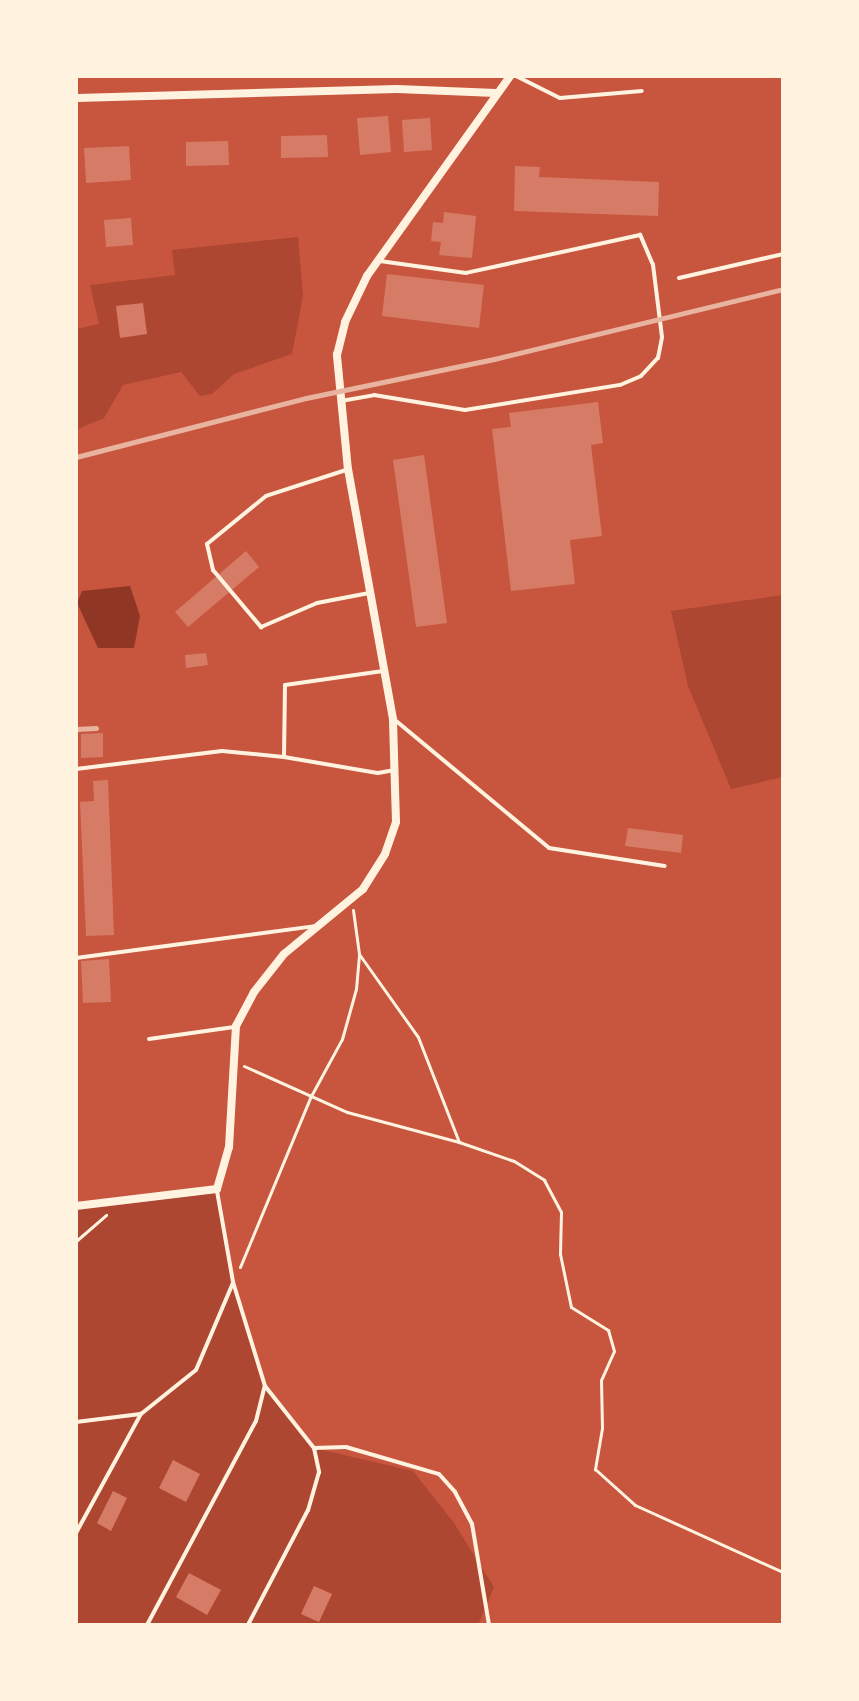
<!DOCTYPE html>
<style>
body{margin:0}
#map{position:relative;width:859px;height:1701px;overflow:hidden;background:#c8553d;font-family:"Fira Sans Condensed",sans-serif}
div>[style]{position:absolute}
.green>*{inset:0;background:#ae4732}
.water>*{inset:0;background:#8f3625}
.building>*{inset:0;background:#d67c66}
.path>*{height:3px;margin:-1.5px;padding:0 1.5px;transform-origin:1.5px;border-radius:1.5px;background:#fff3e0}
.service>*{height:4px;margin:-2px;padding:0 2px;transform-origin:2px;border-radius:2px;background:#fff3e0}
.minor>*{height:8px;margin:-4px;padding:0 4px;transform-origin:4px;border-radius:4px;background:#fff3e0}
.rail>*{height:5px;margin:-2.5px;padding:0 2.5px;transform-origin:2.5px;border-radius:2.5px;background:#e9b49f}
span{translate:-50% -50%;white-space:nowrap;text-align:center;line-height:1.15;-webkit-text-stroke:8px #fff3e0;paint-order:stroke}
.frame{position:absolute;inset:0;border:78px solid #fff3e0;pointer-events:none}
</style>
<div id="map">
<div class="green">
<div style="clip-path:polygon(298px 237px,303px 296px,292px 354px,234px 374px,212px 394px,200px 396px,181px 372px,123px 385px,104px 418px,76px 430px,76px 329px,99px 324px,90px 285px,175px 275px,172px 250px)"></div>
<div style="clip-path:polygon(783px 595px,783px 777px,731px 789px,688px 686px,671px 611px)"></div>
<div style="clip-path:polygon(217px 1189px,233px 1282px,265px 1386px,314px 1448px,413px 1471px,454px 1523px,494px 1587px,478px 1625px,76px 1625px,76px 1206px)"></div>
</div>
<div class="water">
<div style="clip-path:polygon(130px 586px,140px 616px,134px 648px,98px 648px,77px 603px,82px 591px)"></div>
</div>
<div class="building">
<div style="clip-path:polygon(388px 116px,391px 152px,360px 155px,357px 118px)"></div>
<div style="clip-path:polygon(430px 118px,432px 150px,404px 152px,402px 120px)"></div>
<div style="clip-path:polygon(327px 135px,328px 157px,281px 158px,281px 136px)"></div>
<div style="clip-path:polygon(228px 141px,229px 165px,186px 166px,186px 142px)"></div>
<div style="clip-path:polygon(129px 146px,131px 180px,86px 183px,84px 148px)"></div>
<div style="clip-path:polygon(515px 166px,540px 167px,539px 177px,659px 182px,658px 216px,514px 211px)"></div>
<div style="clip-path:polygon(444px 212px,476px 216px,472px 258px,439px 255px,441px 242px,431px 241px,433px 222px,443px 223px)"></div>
<div style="clip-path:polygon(131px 218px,133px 245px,106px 247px,104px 220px)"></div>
<div style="clip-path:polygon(387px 274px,484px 285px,479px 328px,382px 316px)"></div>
<div style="clip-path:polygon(143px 303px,147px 334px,120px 338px,116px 306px)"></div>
<div style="clip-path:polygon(598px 402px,603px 443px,591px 445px,602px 536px,570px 540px,575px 584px,511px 591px,492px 429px,511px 427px,509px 413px)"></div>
<div style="clip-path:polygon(424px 455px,447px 623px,416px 627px,393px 460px)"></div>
<div style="clip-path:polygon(246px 551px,259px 567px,188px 627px,175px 612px)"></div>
<div style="clip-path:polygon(206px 653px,208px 665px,186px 668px,185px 655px)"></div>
<div style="clip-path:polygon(103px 733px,103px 757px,81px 758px,81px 734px)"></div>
<div style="clip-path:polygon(108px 780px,114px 935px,86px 936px,80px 802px,94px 801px,93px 781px)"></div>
<div style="clip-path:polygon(628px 828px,683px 835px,681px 853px,625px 846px)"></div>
<div style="clip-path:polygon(109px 959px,111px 1002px,83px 1003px,81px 961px)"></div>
<div style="clip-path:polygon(173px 1460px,200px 1474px,186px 1502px,159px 1488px)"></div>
<div style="clip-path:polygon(113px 1491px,127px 1498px,111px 1531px,97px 1523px)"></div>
<div style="clip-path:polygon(189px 1573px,221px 1590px,207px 1615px,176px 1597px)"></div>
<div style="clip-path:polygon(314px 1586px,332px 1594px,319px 1622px,301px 1614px)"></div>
</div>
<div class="path">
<div style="left:353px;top:910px;width:44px;rotate:82.2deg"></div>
<div style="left:359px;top:954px;width:102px;rotate:54.6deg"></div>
<div style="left:418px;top:1037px;width:113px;rotate:68.7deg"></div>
<div style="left:459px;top:1142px;width:58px;rotate:19.1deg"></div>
<div style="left:514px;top:1161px;width:36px;rotate:32deg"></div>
<div style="left:544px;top:1180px;width:36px;rotate:62deg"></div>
<div style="left:561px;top:1212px;width:42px;rotate:91.4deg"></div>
<div style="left:560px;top:1254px;width:54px;rotate:78.3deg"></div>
<div style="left:571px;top:1307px;width:44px;rotate:31.9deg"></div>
<div style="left:608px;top:1330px;width:22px;rotate:74deg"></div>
<div style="left:614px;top:1351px;width:32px;rotate:114deg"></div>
<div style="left:601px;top:1380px;width:48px;rotate:88.8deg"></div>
<div style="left:602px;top:1428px;width:42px;rotate:99.7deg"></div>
<div style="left:595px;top:1469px;width:54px;rotate:42deg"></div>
<div style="left:635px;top:1505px;width:162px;rotate:24.4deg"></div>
<div style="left:244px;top:1066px;width:113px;rotate:24.1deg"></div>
<div style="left:347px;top:1112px;width:116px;rotate:15deg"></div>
<div style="left:76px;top:1241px;width:40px;rotate:-41deg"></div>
<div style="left:240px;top:1267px;width:185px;rotate:-67.5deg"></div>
<div style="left:311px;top:1096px;width:65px;rotate:-61.5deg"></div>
<div style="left:342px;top:1039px;width:52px;rotate:-74.4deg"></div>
<div style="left:356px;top:989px;width:34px;rotate:-85deg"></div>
</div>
<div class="service">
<div style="left:516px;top:76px;width:49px;rotate:26.6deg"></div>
<div style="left:560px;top:98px;width:82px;rotate:-4.9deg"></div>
<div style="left:679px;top:278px;width:107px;rotate:-13deg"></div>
<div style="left:341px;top:401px;width:34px;rotate:-10deg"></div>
<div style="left:374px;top:395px;width:92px;rotate:9.4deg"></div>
<div style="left:465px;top:410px;width:157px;rotate:-9.2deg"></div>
<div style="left:620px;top:385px;width:23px;rotate:-23deg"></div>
<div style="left:641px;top:376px;width:25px;rotate:-47deg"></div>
<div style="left:658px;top:358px;width:21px;rotate:-79deg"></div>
<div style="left:662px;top:337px;width:73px;rotate:-97.1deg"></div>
<div style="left:653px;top:265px;width:33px;rotate:-113deg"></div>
<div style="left:640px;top:235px;width:178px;rotate:167.7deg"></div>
<div style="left:466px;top:273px;width:87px;rotate:-172.1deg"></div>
<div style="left:346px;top:470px;width:84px;rotate:162deg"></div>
<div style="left:266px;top:496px;width:76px;rotate:140.9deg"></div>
<div style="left:207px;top:544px;width:27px;rotate:77deg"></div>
<div style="left:213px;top:570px;width:75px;rotate:49.9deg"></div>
<div style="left:261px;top:627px;width:61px;rotate:-23.2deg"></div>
<div style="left:317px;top:603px;width:53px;rotate:-10.9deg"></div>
<div style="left:383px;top:671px;width:99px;rotate:171.9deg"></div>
<div style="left:285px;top:685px;width:72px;rotate:90.8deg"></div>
<div style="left:284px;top:757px;width:95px;rotate:9.7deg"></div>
<div style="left:378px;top:773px;width:17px;rotate:-10deg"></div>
<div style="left:395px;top:720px;width:200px;rotate:39.7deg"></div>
<div style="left:549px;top:848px;width:117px;rotate:8.8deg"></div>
<div style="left:76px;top:769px;width:147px;rotate:-7deg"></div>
<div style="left:222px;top:751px;width:62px;rotate:5.5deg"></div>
<div style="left:76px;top:958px;width:241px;rotate:-7.6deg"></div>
<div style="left:149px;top:1039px;width:86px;rotate:-8deg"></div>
<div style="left:217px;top:1191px;width:92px;rotate:80deg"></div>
<div style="left:233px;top:1282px;width:109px;rotate:72.9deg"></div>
<div style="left:265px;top:1386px;width:79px;rotate:51.7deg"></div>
<div style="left:314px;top:1448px;width:25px;rotate:78deg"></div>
<div style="left:319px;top:1472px;width:40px;rotate:106deg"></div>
<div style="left:308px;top:1510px;width:130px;rotate:117.6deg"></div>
<div style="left:76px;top:1422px;width:65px;rotate:-7deg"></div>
<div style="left:314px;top:1448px;width:32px;rotate:-2deg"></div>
<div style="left:346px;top:1447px;width:97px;rotate:16.2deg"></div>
<div style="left:439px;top:1474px;width:24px;rotate:48deg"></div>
<div style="left:455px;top:1492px;width:36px;rotate:62deg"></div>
<div style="left:472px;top:1524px;width:102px;rotate:80.4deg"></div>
<div style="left:76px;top:1533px;width:136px;rotate:-61.4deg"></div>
<div style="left:141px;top:1414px;width:70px;rotate:-38.7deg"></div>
<div style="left:196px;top:1370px;width:95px;rotate:-67deg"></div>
<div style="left:147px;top:1625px;width:231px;rotate:-61.9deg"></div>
<div style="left:256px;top:1421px;width:36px;rotate:-76deg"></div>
</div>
<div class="minor">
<div style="left:76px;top:98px;width:321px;rotate:-1.6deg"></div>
<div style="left:397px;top:89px;width:99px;rotate:2.3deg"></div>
<div style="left:76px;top:1206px;width:142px;rotate:-6.9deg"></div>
<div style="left:217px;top:1189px;width:44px;rotate:-74.1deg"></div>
<div style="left:229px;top:1147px;width:121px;rotate:-86.7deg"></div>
<div style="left:236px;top:1026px;width:38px;rotate:-62deg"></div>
<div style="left:254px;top:992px;width:48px;rotate:-51.7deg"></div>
<div style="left:284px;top:954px;width:102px;rotate:-39.4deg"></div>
<div style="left:363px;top:889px;width:41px;rotate:-57.8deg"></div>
<div style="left:385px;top:854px;width:34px;rotate:-71deg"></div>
<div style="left:396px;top:822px;width:103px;rotate:-91.7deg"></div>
<div style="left:393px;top:719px;width:253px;rotate:-100.2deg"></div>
<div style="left:348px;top:470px;width:116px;rotate:-95.5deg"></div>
<div style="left:337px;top:355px;width:34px;rotate:-76deg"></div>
<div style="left:345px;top:322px;width:51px;rotate:-64.4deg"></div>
<div style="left:367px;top:276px;width:246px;rotate:-54.4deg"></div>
</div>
<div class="rail">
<div style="left:76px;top:457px;width:237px;rotate:-14.4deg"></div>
<div style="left:306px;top:398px;width:192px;rotate:-11.7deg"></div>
<div style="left:494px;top:359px;width:297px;rotate:-13.6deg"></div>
<div style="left:76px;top:729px;width:20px;rotate:-3deg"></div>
</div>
<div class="frame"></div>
</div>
